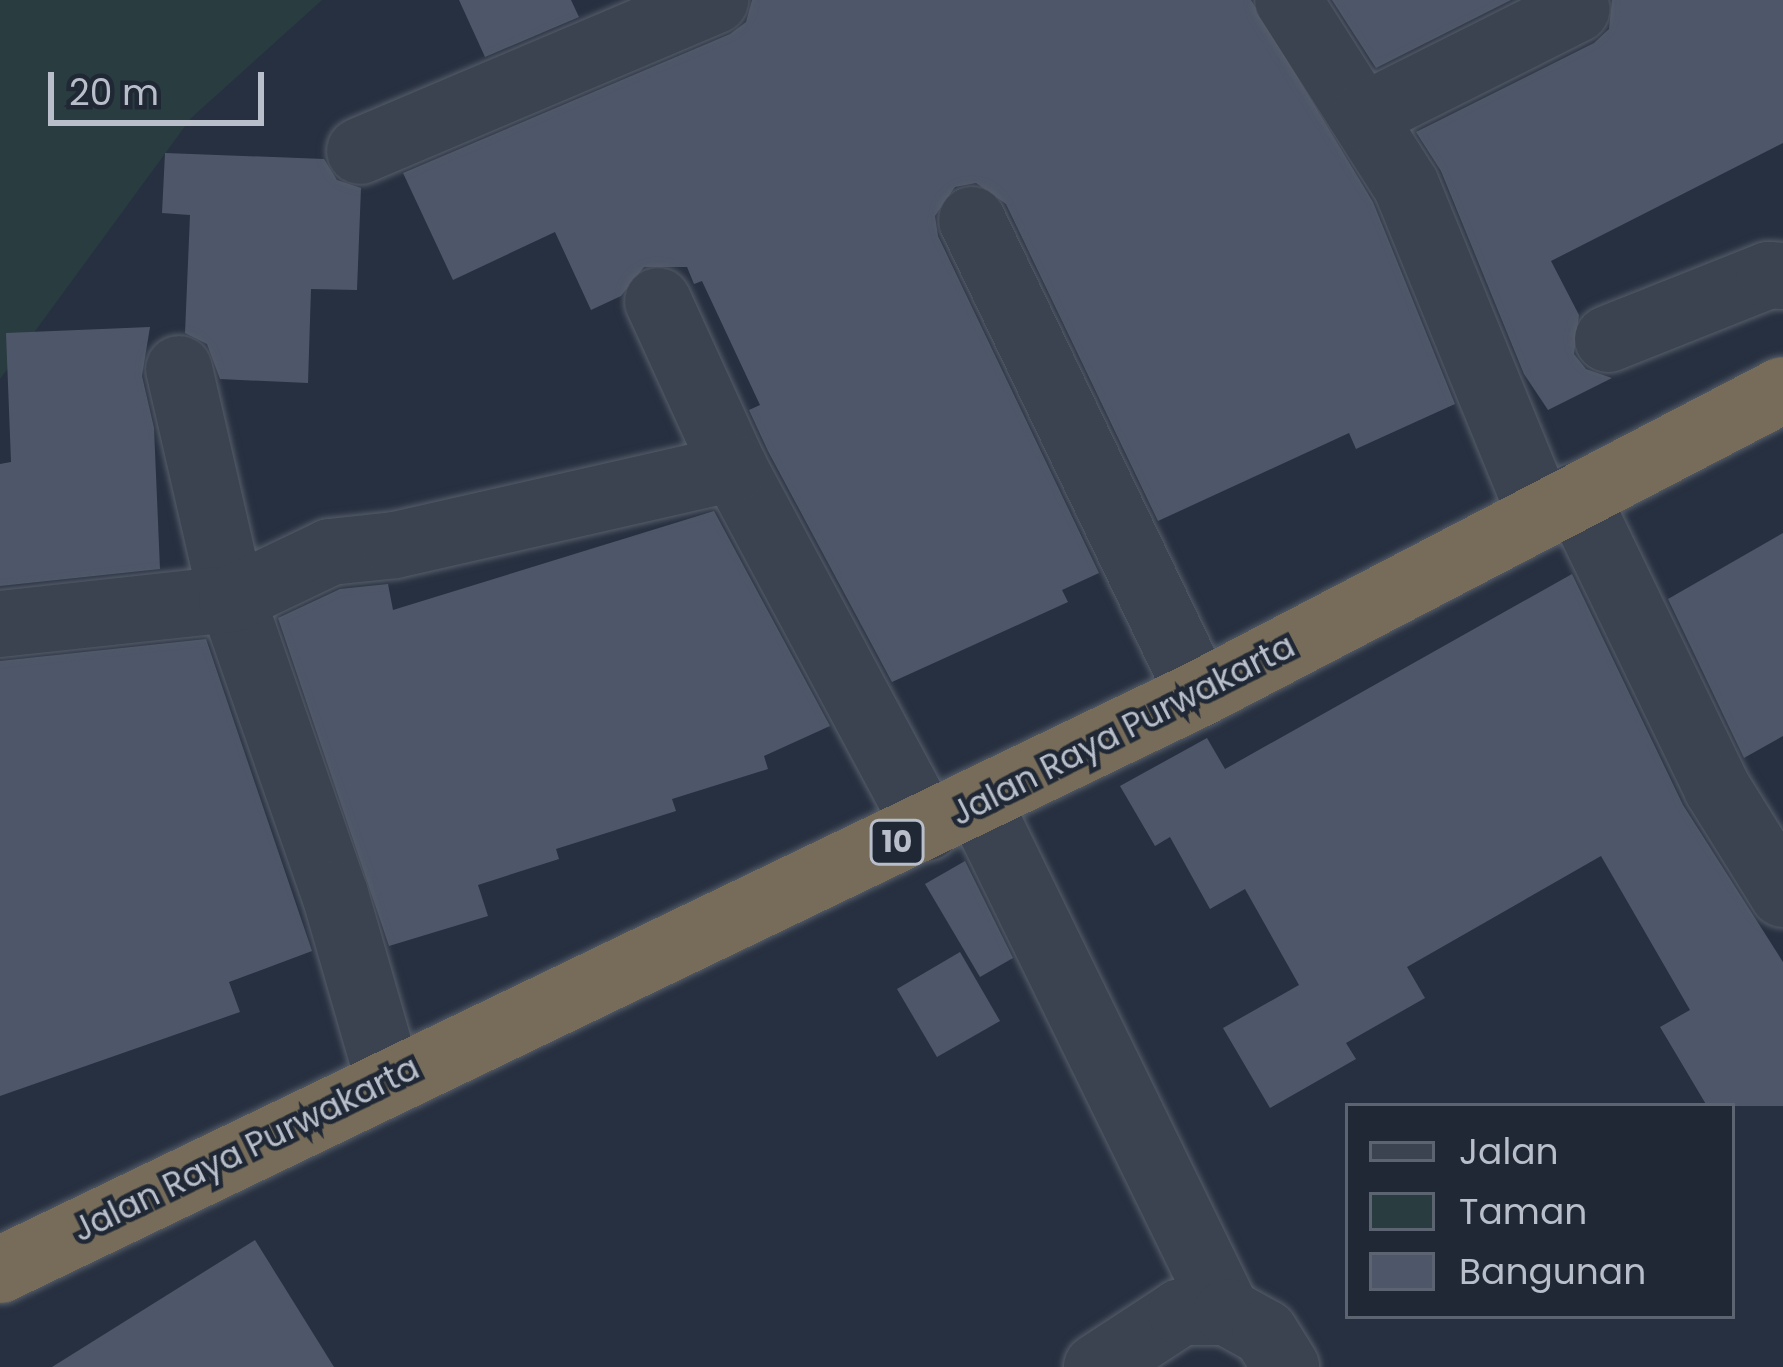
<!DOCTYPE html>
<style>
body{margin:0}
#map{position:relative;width:1783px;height:1367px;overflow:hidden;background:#273040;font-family:Poppins,sans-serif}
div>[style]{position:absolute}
.green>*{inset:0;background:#293d41}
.building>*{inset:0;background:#4e5769}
.roads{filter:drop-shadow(0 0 3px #565e6a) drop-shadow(0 0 3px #565e6a)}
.minor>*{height:66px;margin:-33px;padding:0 33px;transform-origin:33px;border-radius:33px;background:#3b4350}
.highway>*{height:66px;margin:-33px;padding:0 33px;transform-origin:33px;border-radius:33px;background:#766c59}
span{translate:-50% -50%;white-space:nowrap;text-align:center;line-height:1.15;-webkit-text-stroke:9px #202835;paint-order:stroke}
.shield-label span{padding:3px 9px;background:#202835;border:3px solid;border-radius:9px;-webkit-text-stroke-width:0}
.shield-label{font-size:30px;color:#b8beca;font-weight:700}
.street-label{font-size:33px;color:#b8beca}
.legend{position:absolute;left:1345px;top:1103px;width:390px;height:216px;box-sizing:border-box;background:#202835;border:3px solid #5d6471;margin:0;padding:15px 21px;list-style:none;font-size:36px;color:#b8beca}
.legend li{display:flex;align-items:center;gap:24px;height:60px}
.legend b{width:60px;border:3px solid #5d6471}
.scale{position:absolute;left:48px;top:72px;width:216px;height:54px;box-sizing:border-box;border:6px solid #b8beca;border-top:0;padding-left:15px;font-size:36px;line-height:42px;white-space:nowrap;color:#b8beca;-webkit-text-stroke:9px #202835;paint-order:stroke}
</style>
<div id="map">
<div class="green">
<div style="clip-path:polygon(0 0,322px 0,191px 118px,0 379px)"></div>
</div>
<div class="building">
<div style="clip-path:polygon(459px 0,571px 0,579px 17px,485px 57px)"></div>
<div style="clip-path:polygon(752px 0,1251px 0,1373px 202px,1455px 404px,1356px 449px,1349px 433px,1158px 521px,1006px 204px,976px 183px,955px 187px,935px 216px,938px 236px,1099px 573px,1062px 590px,1068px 602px,892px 682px,768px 451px,749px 410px,760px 405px,702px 281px,694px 284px,687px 267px,644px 267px,621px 296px,591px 310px,555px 232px,453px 280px,403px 173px,730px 34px,746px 22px)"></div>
<div style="clip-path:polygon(1332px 0,1511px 0,1376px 68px)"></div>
<div style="clip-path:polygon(1612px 0,1783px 0,1783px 143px,1551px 261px,1579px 315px,1574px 354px,1586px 369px,1612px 378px,1548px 410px,1524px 374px,1441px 171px,1416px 132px,1594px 43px,1609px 29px)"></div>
<div style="clip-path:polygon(165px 153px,324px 159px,337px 180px,361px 188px,357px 290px,311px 289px,308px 383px,220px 379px,207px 344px,185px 333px,190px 215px,162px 213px)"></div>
<div style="clip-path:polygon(150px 327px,142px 376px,154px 428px,160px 569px,0 586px,0 464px,11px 462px,6px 333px)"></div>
<div style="clip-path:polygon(714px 511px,830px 726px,764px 756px,768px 769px,672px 799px,676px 811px,556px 849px,559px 859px,478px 885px,488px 916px,389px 946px,278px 618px,340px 589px,388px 584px,393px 610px)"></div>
<div style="clip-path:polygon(1783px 533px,1783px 736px,1744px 758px,1668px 599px)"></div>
<div style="clip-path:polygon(1572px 574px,1683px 805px,1783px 962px,1783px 1106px,1707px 1106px,1660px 1027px,1690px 1010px,1601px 856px,1407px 967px,1425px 998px,1346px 1043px,1356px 1059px,1270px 1108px,1223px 1028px,1299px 985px,1245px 889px,1210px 909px,1170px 837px,1155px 846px,1120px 786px,1207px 738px,1225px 769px)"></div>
<div style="clip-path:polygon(206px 639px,312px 951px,229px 982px,240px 1012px,0 1096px,0 661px)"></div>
<div style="clip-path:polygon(965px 861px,1013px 958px,980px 977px,925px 884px)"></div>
<div style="clip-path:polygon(960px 952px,1000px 1021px,937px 1057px,897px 989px)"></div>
<div style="clip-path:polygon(255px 1240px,334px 1367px,52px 1367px)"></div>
</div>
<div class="roads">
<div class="minor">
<div style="left:1288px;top:0;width:219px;rotate:57.5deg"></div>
<div style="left:1406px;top:185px;width:357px;rotate:67.8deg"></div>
<div style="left:1364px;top:116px;width:238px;rotate:-26.7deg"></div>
<div style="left:360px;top:151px;width:386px;rotate:-23deg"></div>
<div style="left:972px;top:220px;width:526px;rotate:64.41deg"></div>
<div style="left:658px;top:301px;width:183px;rotate:65.5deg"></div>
<div style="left:734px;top:468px;width:408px;rotate:61.8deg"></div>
<div style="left:1608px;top:339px;width:173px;rotate:-21.7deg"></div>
<div style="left:1769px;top:275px;width:14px;rotate:4deg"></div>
<div style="left:179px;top:369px;width:236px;rotate:77deg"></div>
<div style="left:232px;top:599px;width:312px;rotate:70.8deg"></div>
<div style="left:335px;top:894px;width:191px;rotate:73.9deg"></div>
<div style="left:1576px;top:496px;width:324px;rotate:64.2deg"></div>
<div style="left:1717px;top:788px;width:125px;rotate:58.1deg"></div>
<div style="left:0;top:624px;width:233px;rotate:-6.2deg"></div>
<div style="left:232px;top:599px;width:109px;rotate:-25.6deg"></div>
<div style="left:330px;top:552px;width:65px;rotate:-6.1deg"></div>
<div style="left:395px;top:545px;width:348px;rotate:-12.8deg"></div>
<div style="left:978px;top:802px;width:568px;rotate:63.98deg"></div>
<div style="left:1097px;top:1367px;width:100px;rotate:-33.2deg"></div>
<div style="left:1181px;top:1312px;width:46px"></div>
<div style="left:1227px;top:1312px;width:43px;rotate:28.9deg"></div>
<div style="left:1265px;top:1333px;width:40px;rotate:58deg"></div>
</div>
<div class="highway">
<div style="left:0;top:1270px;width:1330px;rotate:-25.66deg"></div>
<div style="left:1199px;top:694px;width:658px;rotate:-27.5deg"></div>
</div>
</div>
<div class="shield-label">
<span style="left:897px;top:842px">10</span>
</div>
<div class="street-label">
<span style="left:1123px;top:730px;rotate:-27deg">Jalan Raya Purwakarta</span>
<span style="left:246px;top:1149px;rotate:-26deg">Jalan Raya Purwakarta</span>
</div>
<ul class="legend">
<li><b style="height:15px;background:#3b4350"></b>Jalan</li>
<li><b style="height:33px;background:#293d41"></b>Taman</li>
<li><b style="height:33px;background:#4e5769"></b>Bangunan</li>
</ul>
<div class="scale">20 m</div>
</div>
